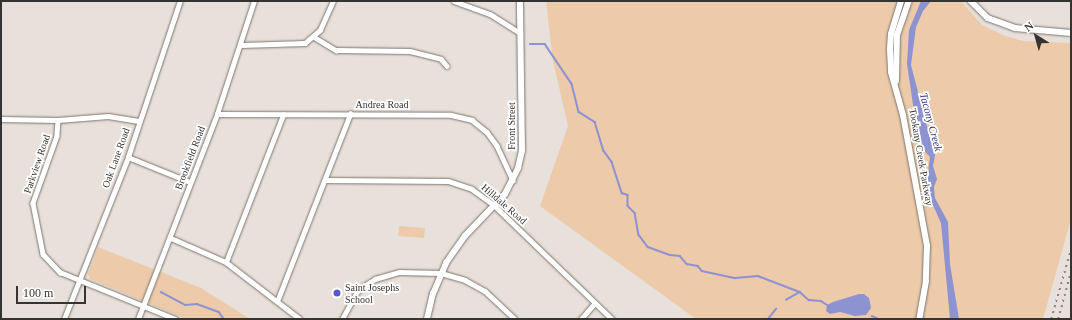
<!DOCTYPE html>
<style>
body{margin:0}
#map{position:relative;width:1072px;height:320px;overflow:hidden;background:#e8e1db;font-family:Georgia,serif}
div>[style]{position:absolute}
.green>*{inset:0;background:#edcaa9}
.water>*{inset:0;background:#8d92d0}
.stream>*{height:1.5px;margin:-0.75px;padding:0 0.75px;transform-origin:0.75px;border-radius:0.75px;background:#8d92d0}
.roads{filter:drop-shadow(0 0 1px #7b7570) drop-shadow(0 0 1px #7b7570)}
.minor>*{height:4.5px;margin:-2.25px;padding:0 2.25px;transform-origin:2.25px;border-radius:2.25px;background:#fff}
.tertiary>*{height:5.5px;margin:-2.75px;padding:0 2.75px;transform-origin:2.75px;border-radius:2.75px;background:#fff}
.secondary>*{height:6px;margin:-3px;padding:0 3px;transform-origin:3px;border-radius:3px;background:#fff}
.rail>*{height:1.5px;margin-top:-0.75px;transform-origin:0;background:repeating-linear-gradient(90deg,#898480 0 2px,transparent 0 6px)}
.dots>*{width:11px;height:11px;translate:-50% -50%;box-sizing:border-box;border:2px solid #fff;border-radius:50%}
span{translate:-50% -50%;white-space:nowrap;text-align:center;line-height:1.15;-webkit-text-stroke:3.5px #fff;paint-order:stroke}
.street-label{font-size:10px;color:#363432}
.poi-label{font-size:10px;color:#363432}
.left{translate:0 -50%;text-align:left}
.water-label{font-size:11px;color:#383681;font-style:italic}
.frame{position:absolute;inset:0;border:2px solid #363432;pointer-events:none}
.north{position:absolute;left:1016px;top:16px;width:40px;height:40px;-webkit-text-stroke:3px #fff;paint-order:stroke;rotate:323deg;font-size:11px;font-weight:700;line-height:16px;text-align:center;color:#363432}
.north::after{content:'';display:block;margin:auto;width:14px;height:18px;background:#363432;clip-path:polygon(50% 0,100% 100%,50% 72%,0 100%)}
.scale{position:absolute;left:16px;top:286px;width:70px;height:18px;box-sizing:border-box;border:2px solid #363432;border-top:0;padding-left:5px;font-size:12px;line-height:14px;white-space:nowrap;color:#363432;-webkit-text-stroke:3px #fff;paint-order:stroke}
</style>
<div id="map">
<div class="green">
<div style="clip-path:polygon(546px 1px,961px 1px,982px 25px,1003px 35px,1023px 41px,1071px 43px,1071px 219px,1043px 319px,696px 319px,540px 206px,568px 126px,553px 61px)"></div>
<div style="clip-path:polygon(399px 226px,425px 228px,424px 238px,398px 236px)"></div>
<div style="clip-path:polygon(98px 247px,201px 288px,250px 319px,186px 319px,90px 279px,88px 274px)"></div>
</div>
<div class="water">
<div style="clip-path:polygon(921px 1px,931px 1px,923px 11px,916px 27px,911px 65px,931px 142px,936px 150px,933px 166px,937px 179px,934px 187px,935px 198px,948px 222px,950px 264px,959px 319px,950px 319px,941px 223px,928px 194px,927px 179px,930px 157px,919px 145px,907px 64px,909px 30px)"></div>
<div style="clip-path:polygon(859px 294px,864px 294px,869px 298px,871px 308px,866px 315px,855px 316px,840px 312px,830px 314px,826px 311px,827px 305px,833px 302px)"></div>
</div>
<div class="stream">
<div style="left:530px;top:44px;width:15px"></div>
<div style="left:545px;top:44px;width:48px;rotate:56deg"></div>
<div style="left:572px;top:84px;width:29px;rotate:76deg"></div>
<div style="left:579px;top:112px;width:19px;rotate:32deg"></div>
<div style="left:595px;top:122px;width:30px;rotate:73deg"></div>
<div style="left:604px;top:151px;width:14px;rotate:54deg"></div>
<div style="left:612px;top:162px;width:33px;rotate:72deg"></div>
<div style="left:622px;top:193px;width:6px;rotate:18deg"></div>
<div style="left:628px;top:195px;width:11px;rotate:90deg"></div>
<div style="left:628px;top:206px;width:10px;rotate:45deg"></div>
<div style="left:635px;top:213px;width:22px;rotate:80deg"></div>
<div style="left:639px;top:235px;width:15px;rotate:53deg"></div>
<div style="left:648px;top:247px;width:23px;rotate:20deg"></div>
<div style="left:670px;top:255px;width:10px;rotate:6deg"></div>
<div style="left:680px;top:256px;width:11px;rotate:49deg"></div>
<div style="left:687px;top:264px;width:11px;rotate:10deg"></div>
<div style="left:698px;top:266px;width:6px;rotate:51deg"></div>
<div style="left:702px;top:271px;width:34px;rotate:12deg"></div>
<div style="left:735px;top:278px;width:23px;rotate:-5deg"></div>
<div style="left:758px;top:276px;width:45px;rotate:20.9deg"></div>
<div style="left:161px;top:292px;width:27px;rotate:28deg"></div>
<div style="left:185px;top:305px;width:12px;rotate:-5deg"></div>
<div style="left:197px;top:304px;width:23px;rotate:20deg"></div>
<div style="left:219px;top:312px;width:9px;rotate:54deg"></div>
<div style="left:786px;top:300px;width:16px;rotate:-30deg"></div>
<div style="left:800px;top:292px;width:12px;rotate:42deg"></div>
<div style="left:809px;top:300px;width:12px;rotate:5deg"></div>
<div style="left:821px;top:301px;width:9px;rotate:32deg"></div>
<div style="left:872px;top:316px;width:8px;rotate:23deg"></div>
<div style="left:768px;top:319px;width:13px;rotate:-51deg"></div>
</div>
<div class="roads">
<div class="minor">
<div style="left:454px;top:1px;width:38px;rotate:20deg"></div>
<div style="left:490px;top:14px;width:36px;rotate:32deg"></div>
<div style="left:314px;top:37px;width:26px;rotate:31deg"></div>
<div style="left:336px;top:50px;width:74px;rotate:0.8deg"></div>
<div style="left:410px;top:51px;width:32px;rotate:14deg"></div>
<div style="left:441px;top:59px;width:9px;rotate:49deg"></div>
<div style="left:241px;top:45px;width:64px;rotate:-1.8deg"></div>
<div style="left:305px;top:43px;width:20px;rotate:-41deg"></div>
<div style="left:320px;top:30px;width:32px;rotate:-66deg"></div>
<div style="left:217px;top:114px;width:234px;rotate:0.2deg"></div>
<div style="left:451px;top:115px;width:22px;rotate:13deg"></div>
<div style="left:472px;top:120px;width:19px;rotate:39deg"></div>
<div style="left:487px;top:132px;width:17px;rotate:54deg"></div>
<div style="left:497px;top:146px;width:38px;rotate:65deg"></div>
<div style="left:1px;top:119px;width:57px;rotate:1deg"></div>
<div style="left:58px;top:120px;width:50px;rotate:-4.6deg"></div>
<div style="left:108px;top:116px;width:31px;rotate:9deg"></div>
<div style="left:58px;top:120px;width:16px;rotate:94deg"></div>
<div style="left:57px;top:136px;width:71px;rotate:109.7deg"></div>
<div style="left:33px;top:203px;width:52px;rotate:78.9deg"></div>
<div style="left:43px;top:254px;width:25px;rotate:47deg"></div>
<div style="left:60px;top:272px;width:125px;rotate:22.1deg"></div>
<div style="left:128px;top:157px;width:67px;rotate:22deg"></div>
<div style="left:326px;top:180px;width:122px;rotate:0.5deg"></div>
<div style="left:448px;top:181px;width:25px;rotate:18deg"></div>
<div style="left:472px;top:189px;width:29px;rotate:36deg"></div>
<div style="left:495px;top:206px;width:163px;rotate:44deg"></div>
<div style="left:171px;top:238px;width:60px;rotate:23.6deg"></div>
<div style="left:226px;top:262px;width:93px;rotate:37.6deg"></div>
<div style="left:226px;top:262px;width:158px;rotate:-68.8deg"></div>
<div style="left:278px;top:299px;width:199px;rotate:-68.7deg"></div>
<div style="left:64px;top:319px;width:174px;rotate:-68.4deg"></div>
<div style="left:128px;top:157px;width:164px;rotate:-71.6deg"></div>
<div style="left:138px;top:319px;width:220px;rotate:-68.9deg"></div>
<div style="left:217px;top:114px;width:119px;rotate:-71.9deg"></div>
<div style="left:342px;top:319px;width:33px;rotate:-61deg"></div>
<div style="left:358px;top:290px;width:20px;rotate:-33deg"></div>
<div style="left:375px;top:279px;width:25px;rotate:-16deg"></div>
<div style="left:399px;top:272px;width:42px;rotate:1.4deg"></div>
<div style="left:441px;top:273px;width:25px;rotate:16deg"></div>
<div style="left:465px;top:280px;width:23px;rotate:29deg"></div>
<div style="left:485px;top:291px;width:41px;rotate:43deg"></div>
<div style="left:581px;top:319px;width:21px;rotate:-49deg"></div>
</div>
<div class="tertiary">
<div style="left:971px;top:1px;width:24px;rotate:45deg"></div>
<div style="left:988px;top:18px;width:29px;rotate:20deg"></div>
<div style="left:1015px;top:28px;width:56px;rotate:5.1deg"></div>
<div style="left:427px;top:319px;width:26px;rotate:-77deg"></div>
<div style="left:433px;top:294px;width:34px;rotate:-67deg"></div>
<div style="left:446px;top:263px;width:33px;rotate:-55deg"></div>
<div style="left:465px;top:236px;width:58px;rotate:-46.4deg"></div>
<div style="left:505px;top:194px;width:29px;rotate:-63deg"></div>
<div style="left:518px;top:168px;width:17px;rotate:-77deg"></div>
<div style="left:522px;top:151px;width:150px;rotate:-90.8deg"></div>
</div>
<div class="secondary">
<div style="left:901px;top:1px;width:34px;rotate:107deg"></div>
<div style="left:891px;top:34px;width:16px;rotate:94deg"></div>
<div style="left:890px;top:50px;width:22px;rotate:87deg"></div>
<div style="left:891px;top:72px;width:45px;rotate:74.4deg"></div>
<div style="left:903px;top:115px;width:133px;rotate:79.6deg"></div>
<div style="left:927px;top:246px;width:35px;rotate:92deg"></div>
<div style="left:926px;top:281px;width:39px;rotate:100deg"></div>
<div style="left:896px;top:81px;width:46px;rotate:-88.8deg"></div>
<div style="left:897px;top:35px;width:36px;rotate:-71deg"></div>
</div>
</div>
<div class="rail">
<div style="left:1051px;top:319px;width:73px;rotate:-74.1deg"></div>
<div style="left:1058px;top:319px;width:50px;rotate:-74.8deg"></div>
</div>
<div class="dots">
<div style="left:337px;top:293px;background:#5c57cf"></div>
</div>
<div class="street-label">
<span style="left:382px;top:105px">Andrea Road</span>
<span style="left:512px;top:126px;rotate:-90deg">Front Street</span>
<span style="left:921px;top:157px;rotate:80deg">Tookany Creek Parkway</span>
<span style="left:116px;top:158px;rotate:-70deg">Oak Lane Road</span>
<span style="left:190px;top:158px;rotate:-69deg">Brookfield Road</span>
<span style="left:37px;top:164px;rotate:-71deg">Parkview Road</span>
<span style="left:504px;top:204px;rotate:41deg">Hilldale Road</span>
</div>
<div class="poi-label">
<span class="left" style="left:345px;top:293px">Saint Josephs<br>School</span>
</div>
<div class="water-label">
<span style="left:931px;top:122px;rotate:75deg">Tacony Creek</span>
</div>
<div class="frame"></div>
<div class="north">N</div>
<div class="scale">100 m</div>
</div>
